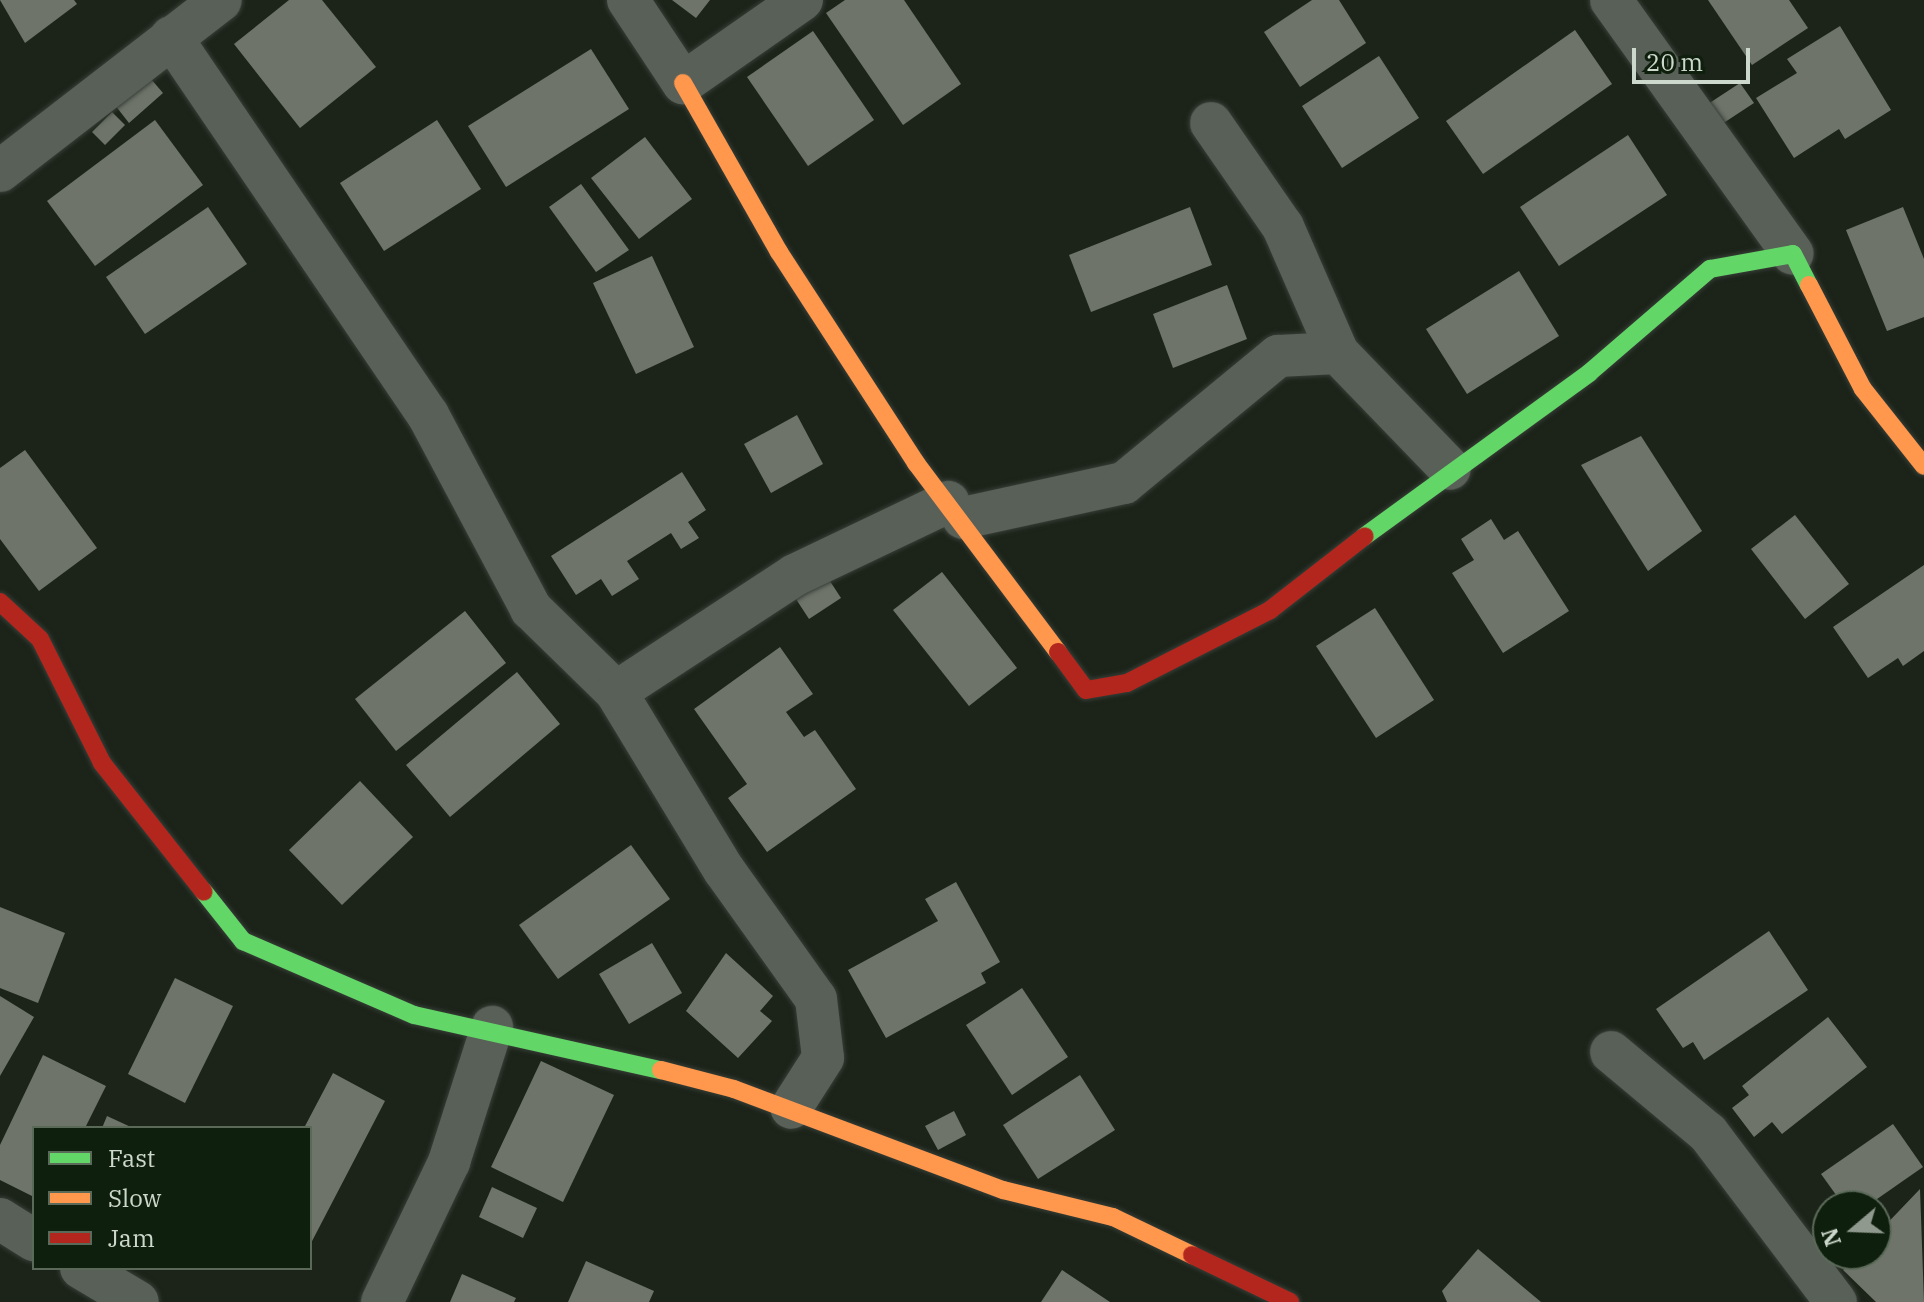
<!DOCTYPE html>
<style>
body{margin:0}
#map{position:relative;width:1924px;height:1302px;overflow:hidden;background:#1c241a;font-family:"IBM Plex Serif",serif}
div>[style]{position:absolute}
.building>*{inset:0;background:#6e746a}
.roads{filter:drop-shadow(0 0 2px #373e36) drop-shadow(0 0 2px #373e36)}
.street>*{height:42px;margin:-21px;padding:0 21px;transform-origin:21px;border-radius:21px;background:#596058}
.fast>*{height:18px;margin:-9px;padding:0 9px;transform-origin:9px;border-radius:9px;background:#63d668}
.slow>*{height:18px;margin:-9px;padding:0 9px;transform-origin:9px;border-radius:9px;background:#ff974d}
.jam>*{height:18px;margin:-9px;padding:0 9px;transform-origin:9px;border-radius:9px;background:#b3261e}
span{translate:-50% -50%;white-space:nowrap;text-align:center;line-height:1.15;-webkit-text-stroke:8px #0f1f0d;paint-order:stroke}
.legend{position:absolute;left:32px;top:1126px;width:280px;height:144px;box-sizing:border-box;background:#0f1f0d;border:2px solid #5b6959;margin:0;padding:10px 14px;list-style:none;font-size:24px;color:#cdd8cc}
.legend li{display:flex;align-items:center;gap:16px;height:40px}
.legend b{width:40px;border:2px solid #5b6959}
.north{position:absolute;left:1812px;top:1190px;width:80px;height:80px;box-sizing:border-box;background:#0f1f0d;border:2px solid #5b6959;border-radius:50%;rotate:251deg;font-size:22px;font-weight:700;line-height:32px;text-align:center;color:#cdd8cc}
.north::after{content:'';display:block;margin:auto;width:28px;height:36px;background:#8f998e;clip-path:polygon(50% 0,100% 100%,50% 72%,0 100%)}
.scale{position:absolute;left:1632px;top:48px;width:118px;height:36px;box-sizing:border-box;border:4px solid #cdd8cc;border-top:0;padding-left:10px;font-size:24px;line-height:28px;white-space:nowrap;color:#cdd8cc;-webkit-text-stroke:6px #0f1f0d;paint-order:stroke}
</style>
<div id="map">
<div class="building">
<div style="clip-path:polygon(0 0,74px 0,77px 4px,25px 43px)"></div>
<div style="clip-path:polygon(289px 0,322px 0,376px 67px,300px 128px,234px 44px)"></div>
<div style="clip-path:polygon(672px 0,710px 0,696px 18px)"></div>
<div style="clip-path:polygon(845px 0,904px 0,961px 84px,903px 125px,826px 13px)"></div>
<div style="clip-path:polygon(1312px 0,1339px 0,1366px 43px,1300px 87px,1264px 32px)"></div>
<div style="clip-path:polygon(1708px 0,1789px 0,1808px 28px,1752px 65px)"></div>
<div style="clip-path:polygon(1840px 26px,1891px 110px,1845px 139px,1839px 129px,1794px 158px,1756px 98px,1797px 73px,1787px 59px)"></div>
<div style="clip-path:polygon(1575px 30px,1612px 84px,1483px 174px,1446px 121px)"></div>
<div style="clip-path:polygon(813px 31px,874px 120px,808px 166px,747px 77px)"></div>
<div style="clip-path:polygon(591px 49px,629px 109px,506px 187px,468px 126px)"></div>
<div style="clip-path:polygon(1379px 56px,1419px 118px,1342px 168px,1302px 106px)"></div>
<div style="clip-path:polygon(145px 72px,163px 93px,129px 123px,111px 100px)"></div>
<div style="clip-path:polygon(1740px 83px,1754px 103px,1722px 124px,1708px 104px)"></div>
<div style="clip-path:polygon(112px 112px,125px 125px,105px 145px,92px 132px)"></div>
<div style="clip-path:polygon(155px 120px,203px 185px,95px 266px,47px 201px)"></div>
<div style="clip-path:polygon(437px 120px,481px 189px,384px 251px,340px 183px)"></div>
<div style="clip-path:polygon(1628px 135px,1667px 195px,1559px 266px,1520px 207px)"></div>
<div style="clip-path:polygon(645px 137px,692px 199px,639px 239px,591px 178px)"></div>
<div style="clip-path:polygon(581px 184px,629px 250px,596px 272px,549px 207px)"></div>
<div style="clip-path:polygon(208px 207px,247px 264px,145px 334px,106px 277px)"></div>
<div style="clip-path:polygon(1190px 207px,1212px 265px,1091px 312px,1069px 255px)"></div>
<div style="clip-path:polygon(1903px 207px,1924px 259px,1924px 317px,1887px 331px,1846px 230px)"></div>
<div style="clip-path:polygon(652px 256px,694px 347px,636px 374px,593px 283px)"></div>
<div style="clip-path:polygon(1519px 271px,1559px 336px,1467px 394px,1426px 329px)"></div>
<div style="clip-path:polygon(1227px 285px,1247px 339px,1173px 368px,1153px 314px)"></div>
<div style="clip-path:polygon(797px 415px,823px 464px,771px 493px,744px 444px)"></div>
<div style="clip-path:polygon(1641px 436px,1702px 531px,1648px 571px,1581px 465px)"></div>
<div style="clip-path:polygon(25px 450px,97px 548px,39px 591px,0 539px,0 468px)"></div>
<div style="clip-path:polygon(682px 472px,706px 510px,688px 522px,699px 538px,681px 549px,671px 533px,627px 561px,639px 579px,612px 596px,601px 579px,576px 595px,551px 556px)"></div>
<div style="clip-path:polygon(1795px 515px,1849px 584px,1805px 619px,1751px 549px)"></div>
<div style="clip-path:polygon(1491px 519px,1504px 540px,1518px 531px,1569px 611px,1503px 653px,1452px 573px,1474px 560px,1461px 539px)"></div>
<div style="clip-path:polygon(1924px 565px,1924px 651px,1903px 666px,1898px 658px,1868px 678px,1833px 627px)"></div>
<div style="clip-path:polygon(942px 572px,1017px 668px,969px 706px,893px 610px)"></div>
<div style="clip-path:polygon(826px 575px,841px 598px,809px 619px,794px 596px)"></div>
<div style="clip-path:polygon(1375px 608px,1434px 700px,1376px 738px,1316px 646px)"></div>
<div style="clip-path:polygon(465px 611px,506px 663px,396px 751px,355px 699px)"></div>
<div style="clip-path:polygon(780px 647px,813px 694px,786px 712px,804px 737px,815px 730px,856px 789px,767px 852px,728px 798px,747px 784px,694px 709px)"></div>
<div style="clip-path:polygon(517px 672px,560px 724px,450px 817px,406px 765px)"></div>
<div style="clip-path:polygon(360px 781px,413px 837px,342px 905px,289px 850px)"></div>
<div style="clip-path:polygon(631px 845px,670px 899px,558px 979px,519px 925px)"></div>
<div style="clip-path:polygon(956px 882px,1000px 962px,981px 973px,986px 983px,886px 1038px,848px 970px,938px 921px,925px 899px)"></div>
<div style="clip-path:polygon(0 907px,65px 933px,38px 1003px,0 988px)"></div>
<div style="clip-path:polygon(1769px 931px,1808px 990px,1704px 1060px,1693px 1042px,1683px 1048px,1656px 1009px)"></div>
<div style="clip-path:polygon(652px 943px,682px 993px,629px 1024px,599px 974px)"></div>
<div style="clip-path:polygon(726px 953px,773px 996px,760px 1011px,772px 1021px,738px 1058px,686px 1011px)"></div>
<div style="clip-path:polygon(175px 978px,233px 1006px,185px 1103px,128px 1074px)"></div>
<div style="clip-path:polygon(1022px 988px,1068px 1057px,1012px 1095px,966px 1025px)"></div>
<div style="clip-path:polygon(0 996px,34px 1017px,0 1076px)"></div>
<div style="clip-path:polygon(1828px 1017px,1867px 1067px,1782px 1134px,1772px 1122px,1754px 1137px,1732px 1108px,1749px 1095px,1742px 1086px)"></div>
<div style="clip-path:polygon(43px 1055px,106px 1086px,85px 1128px,34px 1128px,34px 1197px,0 1180px,0 1145px)"></div>
<div style="clip-path:polygon(541px 1061px,614px 1095px,563px 1202px,491px 1167px)"></div>
<div style="clip-path:polygon(333px 1073px,385px 1101px,310px 1245px,310px 1128px,304px 1128px)"></div>
<div style="clip-path:polygon(1080px 1075px,1115px 1130px,1038px 1179px,1003px 1125px)"></div>
<div style="clip-path:polygon(954px 1111px,966px 1135px,938px 1150px,925px 1126px)"></div>
<div style="clip-path:polygon(107px 1116px,133px 1128px,102px 1128px)"></div>
<div style="clip-path:polygon(1893px 1124px,1923px 1167px,1867px 1206px,1844px 1206px,1821px 1174px)"></div>
<div style="clip-path:polygon(492px 1187px,537px 1208px,523px 1238px,479px 1217px)"></div>
<div style="clip-path:polygon(1920px 1189px,1924px 1302px,1876px 1302px,1843px 1270px,1858px 1254px,1876px 1254px,1876px 1235px)"></div>
<div style="clip-path:polygon(1478px 1249px,1541px 1302px,1447px 1302px,1442px 1291px)"></div>
<div style="clip-path:polygon(586px 1261px,654px 1291px,649px 1302px,568px 1302px)"></div>
<div style="clip-path:polygon(1062px 1270px,1110px 1302px,1041px 1302px)"></div>
<div style="clip-path:polygon(462px 1274px,516px 1298px,514px 1302px,450px 1302px)"></div>
</div>
<div class="roads">
<div class="street">
<div style="left:628px;top:0;width:100px;rotate:56.5deg"></div>
<div style="left:683px;top:83px;width:145px;rotate:-34.9deg"></div>
<div style="left:1611px;top:0;width:312px;rotate:54.4deg"></div>
<div style="left:171px;top:37px;width:457px;rotate:55.8deg"></div>
<div style="left:428px;top:415px;width:220px;rotate:62deg"></div>
<div style="left:531px;top:609px;width:119px;rotate:44.3deg"></div>
<div style="left:616px;top:692px;width:208px;rotate:58.8deg"></div>
<div style="left:724px;top:870px;width:158px;rotate:54.5deg"></div>
<div style="left:816px;top:999px;width:59px;rotate:83.2deg"></div>
<div style="left:823px;top:1058px;width:59px;rotate:122.6deg"></div>
<div style="left:1211px;top:123px;width:126px;rotate:55.3deg"></div>
<div style="left:1283px;top:227px;width:137px;rotate:66.4deg"></div>
<div style="left:1338px;top:353px;width:161px;rotate:46deg"></div>
<div style="left:0;top:171px;width:279px;rotate:-37.7deg"></div>
<div style="left:963px;top:518px;width:165px;rotate:-12.3deg"></div>
<div style="left:1124px;top:483px;width:200px;rotate:-39.5deg"></div>
<div style="left:1278px;top:356px;width:60px;rotate:-2.9deg"></div>
<div style="left:616px;top:692px;width:214px;rotate:-33.2deg"></div>
<div style="left:795px;top:575px;width:170px;rotate:-25.5deg"></div>
<div style="left:1611px;top:1052px;width:126px;rotate:39.9deg"></div>
<div style="left:1708px;top:1133px;width:212px;rotate:52.9deg"></div>
<div style="left:0;top:1219px;width:40px;rotate:32deg"></div>
<div style="left:81px;top:1268px;width:66px;rotate:30.8deg"></div>
<div style="left:382px;top:1302px;width:155px;rotate:-64.4deg"></div>
<div style="left:449px;top:1162px;width:142px;rotate:-72.3deg"></div>
</div>
<div class="fast">
<div style="left:1365px;top:536px;width:277px;rotate:-36deg"></div>
<div style="left:1589px;top:373px;width:160px;rotate:-40.7deg"></div>
<div style="left:1710px;top:269px;width:84px;rotate:-10.2deg"></div>
<div style="left:1793px;top:254px;width:35px;rotate:63deg"></div>
<div style="left:204px;top:892px;width:63px;rotate:51.5deg"></div>
<div style="left:243px;top:941px;width:186px;rotate:23.4deg"></div>
<div style="left:414px;top:1015px;width:253px;rotate:12.6deg"></div>
</div>
<div class="slow">
<div style="left:683px;top:83px;width:194px;rotate:60.4deg"></div>
<div style="left:779px;top:252px;width:252px;rotate:57deg"></div>
<div style="left:916px;top:463px;width:236px;rotate:53.1deg"></div>
<div style="left:1809px;top:285px;width:117px;rotate:62.6deg"></div>
<div style="left:1863px;top:389px;width:98px;rotate:51.6deg"></div>
<div style="left:661px;top:1070px;width:75px;rotate:14.6deg"></div>
<div style="left:734px;top:1089px;width:287px;rotate:20.6deg"></div>
<div style="left:1003px;top:1190px;width:113px;rotate:13.8deg"></div>
<div style="left:1113px;top:1217px;width:88px;rotate:25.7deg"></div>
</div>
<div class="jam">
<div style="left:0;top:602px;width:54px;rotate:42.8deg"></div>
<div style="left:40px;top:639px;width:139px;rotate:63.4deg"></div>
<div style="left:102px;top:763px;width:164px;rotate:51.7deg"></div>
<div style="left:1058px;top:652px;width:47px;rotate:53.6deg"></div>
<div style="left:1086px;top:690px;width:42px;rotate:-9.7deg"></div>
<div style="left:1127px;top:683px;width:161px;rotate:-27deg"></div>
<div style="left:1270px;top:610px;width:120px;rotate:-37.9deg"></div>
<div style="left:1192px;top:1255px;width:109px;rotate:25.6deg"></div>
</div>
</div>
<ul class="legend">
<li><b style="height:10px;background:#63d668"></b>Fast</li>
<li><b style="height:10px;background:#ff974d"></b>Slow</li>
<li><b style="height:10px;background:#b3261e"></b>Jam</li>
</ul>
<div class="north">N</div>
<div class="scale">20 m</div>
</div>
